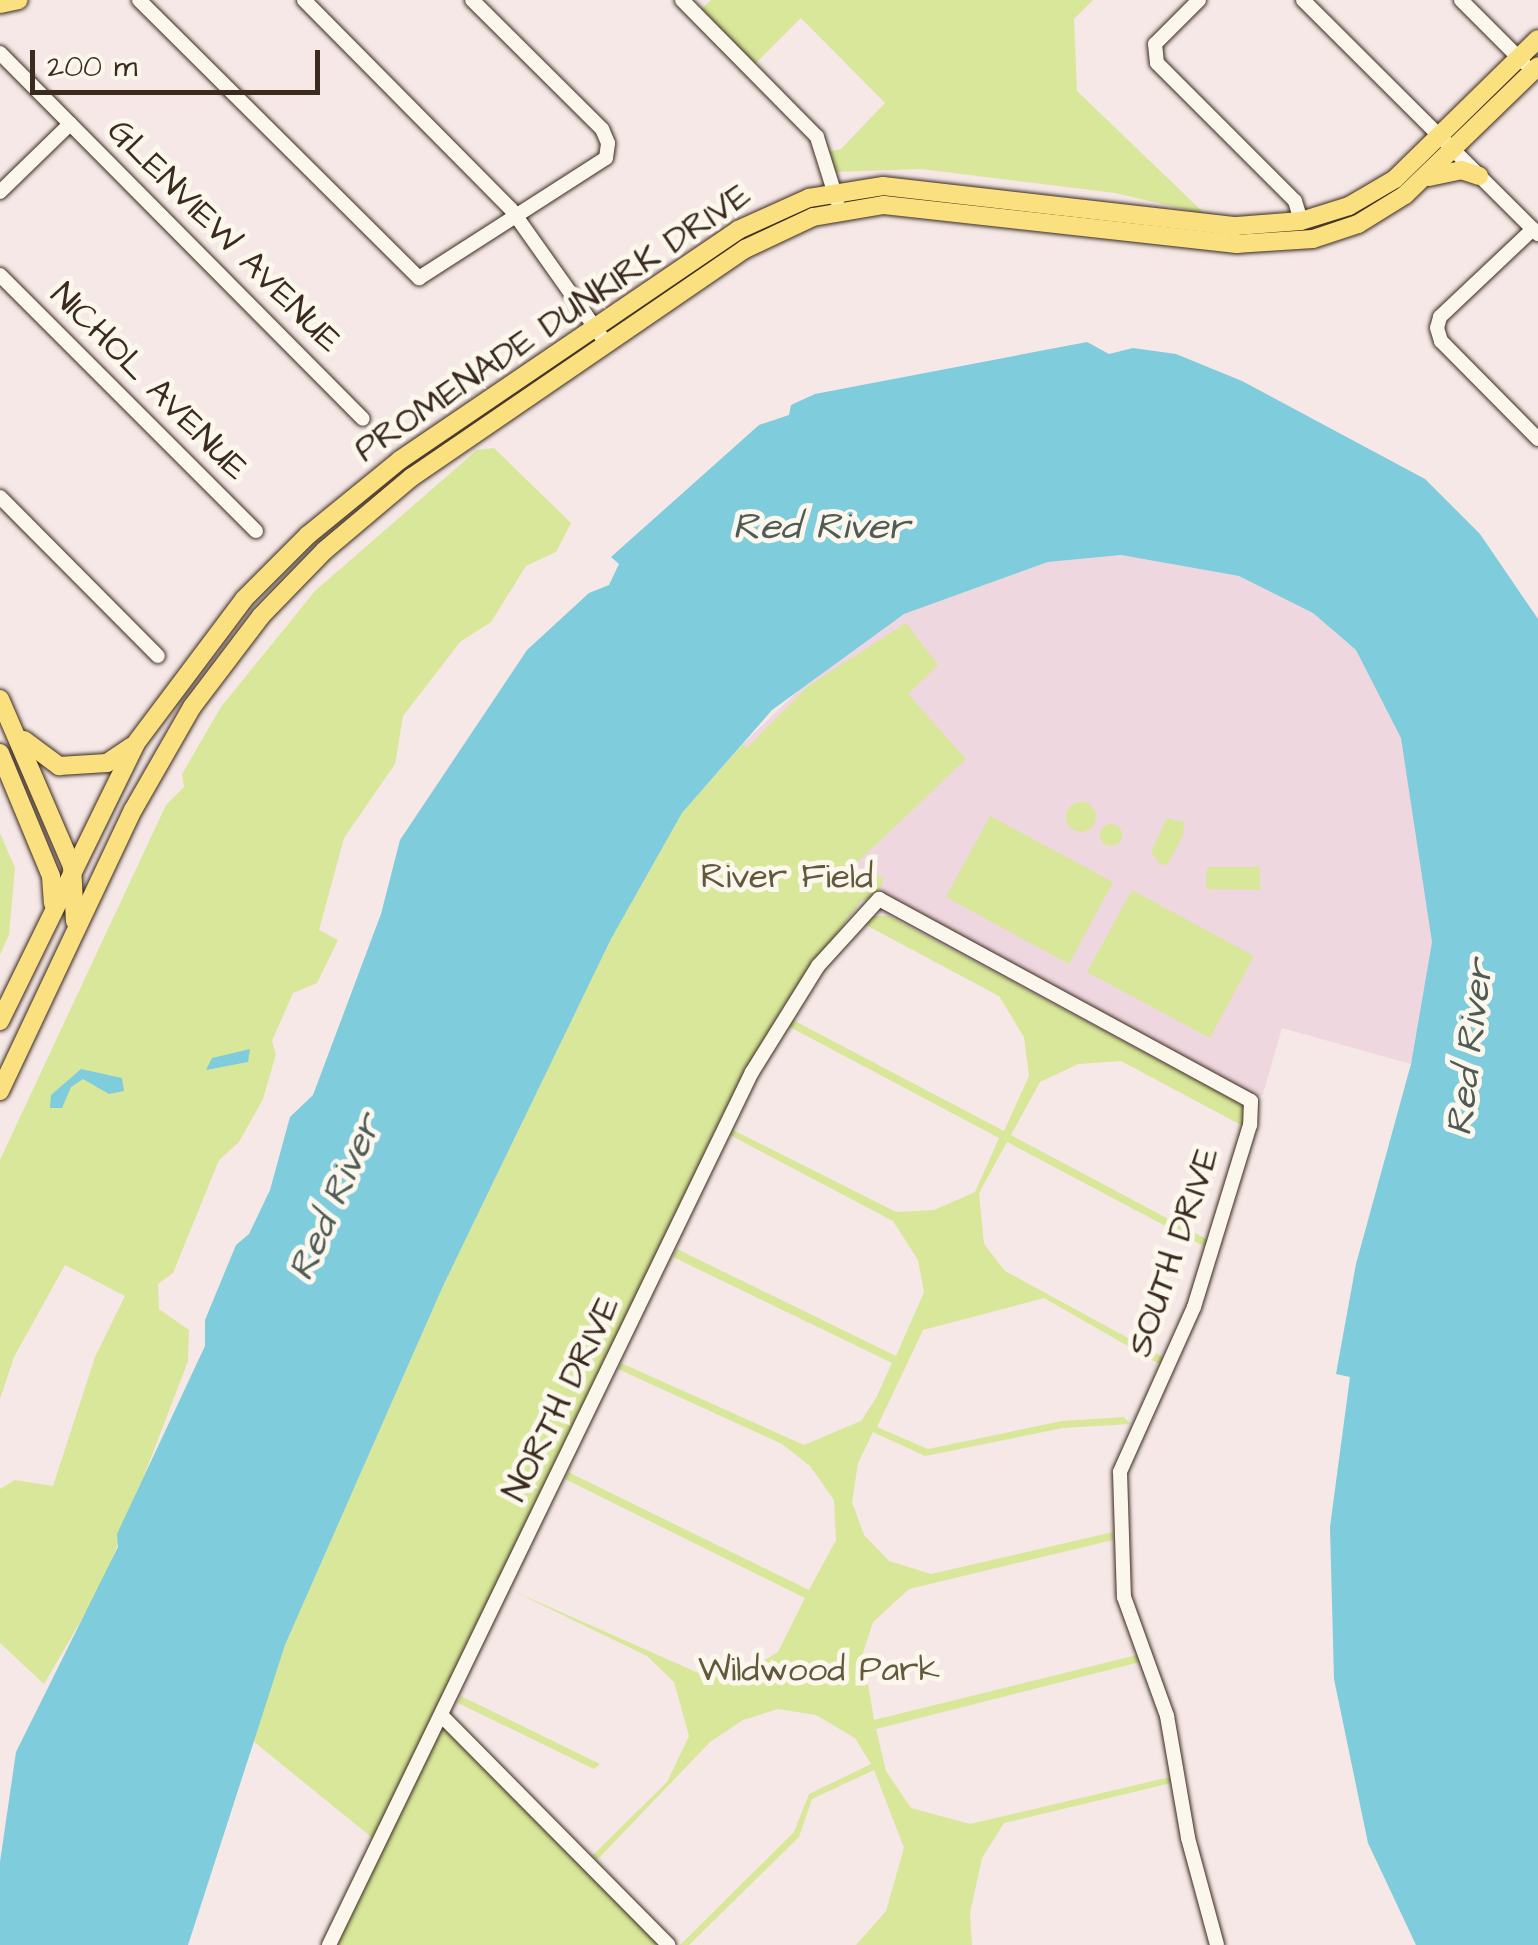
<!DOCTYPE html>
<style>
body{margin:0}
#map{position:relative;width:1538px;height:1945px;overflow:hidden;background:#f5e8e6;font-family:"Architects Daughter",sans-serif}
div>[style]{position:absolute}
.built>*{inset:0;background:#eed7df}
.green>*{inset:0;background:#d8e79a}
.round{border-radius:50%}
.water>*{inset:0;background:#7eccdc}
.roads{filter:drop-shadow(0 0 2px #3b2a1e) drop-shadow(0 0 2px #3b2a1e)}
.minor>*{height:14px;margin:-7px;padding:0 7px;transform-origin:7px;border-radius:7px;background:#fbf7ec}
.major>*{height:18px;margin:-9px;padding:0 9px;transform-origin:9px;border-radius:9px;background:#fbe080}
span{translate:-50% -50%;white-space:nowrap;text-align:center;line-height:1.15;-webkit-text-stroke:10px #fbf7ec;paint-order:stroke}
.street-label{font-size:35px;color:#3b2a1e}
.park-label{font-size:35px;color:#62593d}
.water-label{font-size:38px;color:#4f5b57;font-style:italic}
.scale{position:absolute;left:30px;top:50px;width:290px;height:45px;box-sizing:border-box;border:5px solid #3b2a1e;border-top:0;padding-left:12px;font-size:30px;line-height:35px;white-space:nowrap;color:#3b2a1e;-webkit-text-stroke:8px #fbf7ec;paint-order:stroke}
</style>
<div id="map">
<div class="built">
<div style="clip-path:polygon(1121px 555px,1239px 576px,1313px 613px,1356px 650px,1379px 688px,1401px 738px,1415px 797px,1432px 942px,1411px 1064px,1282px 1028px,1263px 1094px,1251px 1101px,877px 905px,743px 744px,822px 668px,904px 614px,1048px 562px)"></div>
</div>
<div class="green">
<div style="clip-path:polygon(711px 0,1093px 0,1074px 19px,1077px 91px,1205px 214px,1115px 193px,921px 169px,834px 172px,828px 152px,841px 149px,885px 103px,801px 18px,753px 66px,698px 12px)"></div>
<div style="clip-path:polygon(494px 448px,571px 523px,556px 552px,526px 566px,491px 622px,460px 642px,403px 716px,395px 764px,344px 838px,319px 930px,338px 940px,317px 983px,293px 993px,272px 1041px,276px 1054px,263px 1099px,239px 1142px,219px 1160px,173px 1273px,158px 1284px,159px 1309px,189px 1330px,188px 1361px,103px 1583px,44px 1684px,0 1643px,0 1489px,15px 1480px,53px 1486px,95px 1357px,125px 1296px,65px 1265px,14px 1357px,0 1399px,0 1160px,166px 805px,184px 787px,182px 774px,221px 707px,315px 591px,477px 450px)"></div>
<div style="clip-path:polygon(906px 623px,938px 665px,908px 694px,966px 759px,850px 869px,858px 880px,870px 873px,884px 878px,878px 895px,861px 901px,782px 1008px,721px 1118px,375px 1840px,253px 1741px,285px 1645px,443px 1286px,611px 939px,682px 813px,743px 744px,747px 748px,807px 687px)"></div>
<div class="round" style="left:1066px;top:802px;width:30px;height:30px"></div>
<div style="clip-path:polygon(990px 816px,1113px 882px,1069px 964px,946px 897px)"></div>
<div style="clip-path:polygon(1167px 818px,1184px 822px,1183px 835px,1168px 864px,1161px 865px,1151px 852px)"></div>
<div class="round" style="left:1100px;top:824px;width:22px;height:22px"></div>
<div style="clip-path:polygon(0 833px,15px 868px,9px 935px,0 955px)"></div>
<div style="clip-path:polygon(1207px 867px,1260px 867px,1260px 890px,1206px 889px)"></div>
<div style="clip-path:polygon(1132px 890px,1254px 956px,1210px 1038px,1087px 972px)"></div>
<div style="clip-path:polygon(872px 916px,889px 916px,1244px 1106px,1243px 1126px,1121px 1061px,1078px 1064px,1040px 1082px,1011px 1135px,1208px 1240px,1207px 1248px,1007px 1142px,979px 1193px,984px 1244px,1005px 1271px,1165px 1358px,1161px 1365px,1044px 1298px,923px 1330px,877px 1427px,928px 1449px,1062px 1421px,1124px 1417px,1130px 1424px,1063px 1428px,925px 1456px,873px 1432px,858px 1463px,852px 1502px,864px 1535px,889px 1561px,931px 1574px,1113px 1532px,1113px 1540px,909px 1589px,873px 1622px,863px 1653px,874px 1720px,1137px 1655px,1140px 1662px,876px 1729px,886px 1771px,911px 1808px,970px 1824px,1170px 1777px,1171px 1783px,1004px 1823px,982px 1858px,970px 1913px,972px 1945px,856px 1945px,886px 1911px,904px 1848px,874px 1770px,812px 1799px,799px 1837px,689px 1945px,680px 1945px,794px 1832px,809px 1794px,871px 1764px,855px 1738px,816px 1715px,778px 1709px,743px 1720px,710px 1742px,597px 1860px,592px 1856px,667px 1782px,689px 1736px,674px 1682px,647px 1656px,511px 1590px,703px 1675px,746px 1672px,778px 1652px,805px 1598px,565px 1479px,568px 1472px,809px 1590px,836px 1540px,834px 1500px,810px 1466px,782px 1444px,618px 1369px,621px 1363px,804px 1445px,861px 1421px,876px 1398px,892px 1363px,673px 1257px,677px 1249px,896px 1356px,924px 1292px,918px 1260px,893px 1221px,730px 1135px,733px 1130px,896px 1212px,934px 1210px,975px 1192px,999px 1138px,788px 1026px,791px 1019px,1004px 1131px,1029px 1076px,1024px 1037px,999px 996px,864px 924px)"></div>
<div style="clip-path:polygon(461px 1696px,600px 1764px,594px 1769px,458px 1703px)"></div>
<div style="clip-path:polygon(443px 1727px,552px 1835px,660px 1945px,329px 1945px)"></div>
</div>
<div class="water">
<div style="clip-path:polygon(1087px 342px,1109px 354px,1133px 348px,1176px 354px,1242px 381px,1425px 479px,1480px 534px,1538px 619px,1538px 1945px,1416px 1945px,1368px 1843px,1334px 1679px,1330px 1527px,1350px 1377px,1336px 1374px,1356px 1264px,1411px 1064px,1432px 942px,1401px 738px,1356px 650px,1313px 613px,1239px 576px,1121px 555px,1048px 562px,904px 614px,772px 710px,682px 813px,611px 939px,443px 1286px,285px 1645px,188px 1945px,0 1945px,0 1862px,16px 1752px,118px 1547px,117px 1534px,205px 1346px,205px 1320px,236px 1245px,249px 1234px,270px 1190px,290px 1117px,313px 1095px,381px 914px,400px 840px,527px 650px,589px 593px,609px 585px,619px 564px,611px 557px,759px 425px,789px 415px,791px 405px,815px 394px)"></div>
<div style="clip-path:polygon(250px 1049px,248px 1062px,206px 1070px,212px 1058px)"></div>
<div style="clip-path:polygon(81px 1069px,122px 1078px,124px 1091px,109px 1094px,83px 1079px,71px 1087px,62px 1108px,50px 1108px,51px 1095px)"></div>
</div>
<div class="roads">
<div class="minor">
<div style="left:139px;top:0;width:395px;rotate:44.8deg"></div>
<div style="left:419px;top:278px;width:222px;rotate:-32.7deg"></div>
<div style="left:606px;top:158px;width:15px;rotate:-82deg"></div>
<div style="left:608px;top:143px;width:15px;rotate:-113deg"></div>
<div style="left:602px;top:129px;width:183px;rotate:-135.2deg"></div>
<div style="left:304px;top:0;width:294px;rotate:45.3deg"></div>
<div style="left:511px;top:209px;width:163px;rotate:54.7deg"></div>
<div style="left:682px;top:0;width:192px;rotate:45.4deg"></div>
<div style="left:817px;top:137px;width:67px;rotate:72.6deg"></div>
<div style="left:1199px;top:0;width:62px;rotate:135deg"></div>
<div style="left:1155px;top:44px;width:19px;rotate:84deg"></div>
<div style="left:1157px;top:63px;width:195px;rotate:45deg"></div>
<div style="left:1295px;top:201px;width:21px;rotate:73deg"></div>
<div style="left:1303px;top:0;width:332px;rotate:44.9deg"></div>
<div style="left:1461px;top:0;width:88px;rotate:45deg"></div>
<div style="left:0;top:53px;width:515px;rotate:45.24deg"></div>
<div style="left:0;top:192px;width:98px;rotate:-44.2deg"></div>
<div style="left:1533px;top:229px;width:128px;rotate:136.6deg"></div>
<div style="left:1440px;top:317px;width:11px;rotate:105deg"></div>
<div style="left:1437px;top:328px;width:14px;rotate:73deg"></div>
<div style="left:1441px;top:341px;width:138px;rotate:45.3deg"></div>
<div style="left:0;top:275px;width:362px;rotate:45deg"></div>
<div style="left:0;top:497px;width:224px;rotate:45.2deg"></div>
<div style="left:442px;top:1716px;width:322px;rotate:45.3deg"></div>
<div style="left:329px;top:1945px;width:970px;rotate:-64.15deg"></div>
<div style="left:752px;top:1072px;width:125px;rotate:-58.1deg"></div>
<div style="left:818px;top:966px;width:91px;rotate:-47.7deg"></div>
<div style="left:879px;top:899px;width:423px;rotate:28.5deg"></div>
<div style="left:1251px;top:1101px;width:24px;rotate:92deg"></div>
<div style="left:1250px;top:1125px;width:190px;rotate:107.1deg"></div>
<div style="left:1194px;top:1307px;width:181px;rotate:114.2deg"></div>
<div style="left:1120px;top:1472px;width:125px;rotate:88.2deg"></div>
<div style="left:1124px;top:1597px;width:127px;rotate:70.1deg"></div>
<div style="left:1167px;top:1716px;width:124px;rotate:80.2deg"></div>
<div style="left:1188px;top:1838px;width:111px;rotate:74.8deg"></div>
</div>
<div class="major">
<div style="left:0;top:4px;width:19px;rotate:-12deg"></div>
<div style="left:1429px;top:177px;width:33px;rotate:-12deg"></div>
<div style="left:1461px;top:170px;width:19px;rotate:18deg"></div>
<div style="left:0;top:699px;width:182px;rotate:66.7deg"></div>
<div style="left:72px;top:866px;width:55px;rotate:86.9deg"></div>
<div style="left:24px;top:740px;width:44px;rotate:36.6deg"></div>
<div style="left:59px;top:766px;width:48px;rotate:-3.6deg"></div>
<div style="left:107px;top:763px;width:30px;rotate:-34deg"></div>
<div style="left:0;top:753px;width:133px;rotate:67.5deg"></div>
<div style="left:51px;top:876px;width:27px;rotate:86deg"></div>
<div style="left:0;top:1021px;width:309px;rotate:-63.9deg"></div>
<div style="left:136px;top:743px;width:180px;rotate:-53.1deg"></div>
<div style="left:244px;top:599px;width:91px;rotate:-45deg"></div>
<div style="left:308px;top:535px;width:119px;rotate:-39.2deg"></div>
<div style="left:400px;top:460px;width:409px;rotate:-34.2deg"></div>
<div style="left:738px;top:230px;width:78px;rotate:-24.3deg"></div>
<div style="left:809px;top:198px;width:75px;rotate:-9.2deg"></div>
<div style="left:883px;top:186px;width:355px;rotate:6.5deg"></div>
<div style="left:1236px;top:226px;width:65px;rotate:-4.4deg"></div>
<div style="left:1301px;top:221px;width:50px;rotate:-17.4deg"></div>
<div style="left:1349px;top:206px;width:53px;rotate:-30.4deg"></div>
<div style="left:1395px;top:179px;width:200px;rotate:-44.4deg"></div>
<div style="left:0;top:1091px;width:311px;rotate:-64.7deg"></div>
<div style="left:133px;top:810px;width:119px;rotate:-60.2deg"></div>
<div style="left:192px;top:707px;width:114px;rotate:-52.8deg"></div>
<div style="left:261px;top:616px;width:91px;rotate:-45.9deg"></div>
<div style="left:324px;top:551px;width:115px;rotate:-40.1deg"></div>
<div style="left:412px;top:477px;width:404px;rotate:-34.4deg"></div>
<div style="left:745px;top:249px;width:75px;rotate:-25.2deg"></div>
<div style="left:813px;top:217px;width:72px;rotate:-9.6deg"></div>
<div style="left:884px;top:205px;width:355px;rotate:6.3deg"></div>
<div style="left:1237px;top:244px;width:76px;rotate:-3.8deg"></div>
<div style="left:1313px;top:239px;width:47px;rotate:-18.4deg"></div>
<div style="left:1358px;top:224px;width:55px;rotate:-31.7deg"></div>
<div style="left:1405px;top:195px;width:185px;rotate:-44.1deg"></div>
</div>
</div>
<div class="street-label">
<span style="left:224px;top:236px;rotate:45deg">GLENVIEW AVENUE</span>
<span style="left:553px;top:323px;rotate:-34deg">PROMENADE DUNKIRK DRIVE</span>
<span style="left:149px;top:382px;rotate:45deg">NICHOL AVENUE</span>
<span style="left:1174px;top:1252px;rotate:-71deg">SOUTH DRIVE</span>
<span style="left:562px;top:1399px;rotate:-64deg">NORTH DRIVE</span>
</div>
<div class="park-label">
<span style="left:787px;top:877px">River Field</span>
<span style="left:819px;top:1670px">Wildwood Park</span>
</div>
<div class="water-label">
<span style="left:821px;top:528px">Red River</span>
<span style="left:1471px;top:1048px;rotate:-83deg">Red River</span>
<span style="left:336px;top:1198px;rotate:-66deg">Red River</span>
</div>
<div class="scale">200 m</div>
</div>
